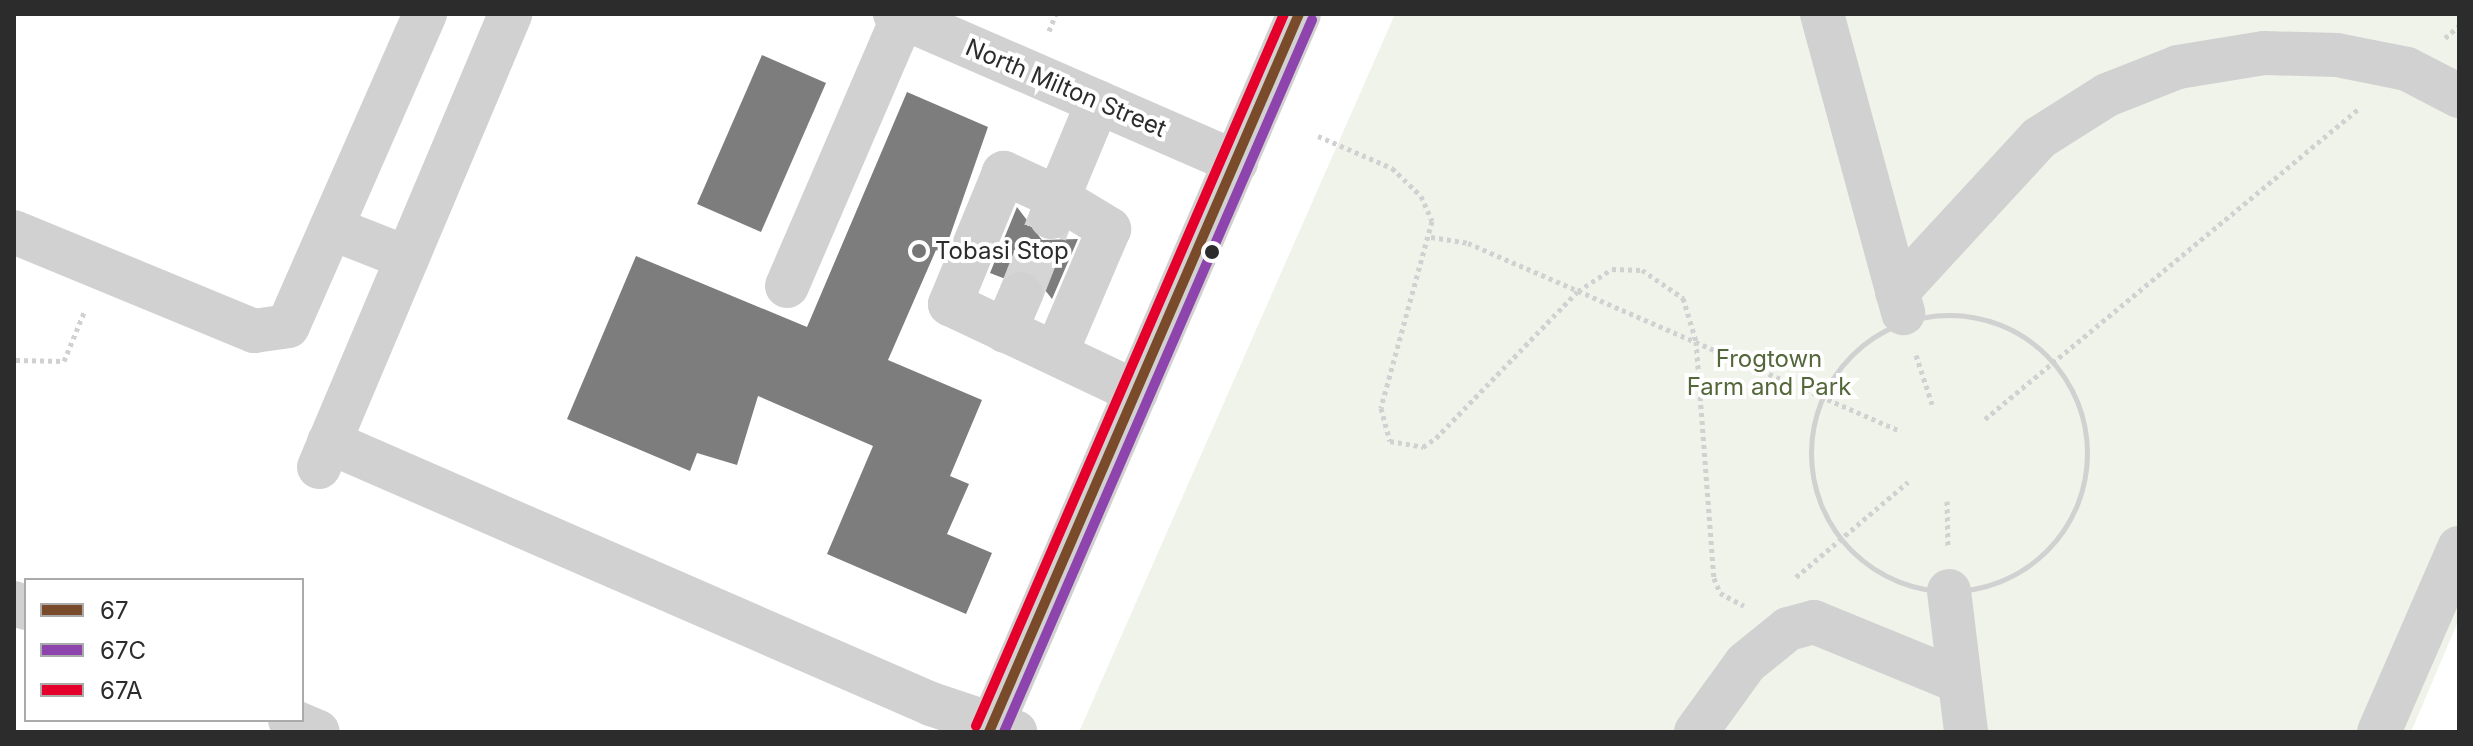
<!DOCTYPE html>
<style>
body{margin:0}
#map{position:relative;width:2473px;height:746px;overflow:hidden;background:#fff;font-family:Inter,sans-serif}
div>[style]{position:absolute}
.green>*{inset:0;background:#f0f3ea}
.building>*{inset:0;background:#7d7d7d}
.minor-tunnel>*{height:44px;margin-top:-22px;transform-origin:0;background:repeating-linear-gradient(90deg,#d5d5d5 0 44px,transparent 0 66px)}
.path>*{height:5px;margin-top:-2.5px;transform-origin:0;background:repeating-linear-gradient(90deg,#d1d1d1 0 4px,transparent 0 8px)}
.path>.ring{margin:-2.5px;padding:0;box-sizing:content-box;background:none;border:5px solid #d1d1d1;border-radius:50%}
.minor>*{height:44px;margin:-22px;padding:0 22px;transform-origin:22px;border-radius:22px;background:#d1d1d1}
.bus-1>*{height:10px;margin:-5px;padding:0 5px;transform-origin:5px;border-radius:5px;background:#7a4b2a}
.bus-2>*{height:10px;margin:-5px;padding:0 5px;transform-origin:5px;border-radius:5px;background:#8e44ad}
.bus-3>*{height:10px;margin:-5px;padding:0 5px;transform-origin:5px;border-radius:5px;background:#e4002b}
.dots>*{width:22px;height:22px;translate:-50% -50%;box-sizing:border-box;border:4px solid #fff;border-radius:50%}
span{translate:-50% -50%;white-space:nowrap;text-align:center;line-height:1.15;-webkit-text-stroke:8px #fff;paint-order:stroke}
.street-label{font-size:24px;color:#2c2c2c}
.poi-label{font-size:24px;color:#2c2c2c}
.left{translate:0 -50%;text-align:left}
.park-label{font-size:24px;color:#54673a}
.frame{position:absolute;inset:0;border:16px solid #2c2c2c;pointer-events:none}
.legend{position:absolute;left:24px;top:578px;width:280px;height:144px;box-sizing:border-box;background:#fff;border:2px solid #ababab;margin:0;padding:10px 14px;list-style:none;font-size:24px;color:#2c2c2c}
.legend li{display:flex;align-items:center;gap:16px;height:40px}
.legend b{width:40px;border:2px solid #ababab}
</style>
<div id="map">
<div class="green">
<div style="clip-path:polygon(1395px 14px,2459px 14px,2459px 619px,2411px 732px,1079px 732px)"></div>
</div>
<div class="building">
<div style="clip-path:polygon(762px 55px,826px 83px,761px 232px,697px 204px)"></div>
<div style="clip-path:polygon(907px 92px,988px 127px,944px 253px,936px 250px,888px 360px,982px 400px,950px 476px,969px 484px,947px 534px,992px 553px,966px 614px,827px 554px,873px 446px,758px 396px,737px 465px,697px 453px,690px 471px,567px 419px,636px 256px,807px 327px)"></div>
<div style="clip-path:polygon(1017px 207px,1042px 240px,1078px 239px,1052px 299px,1030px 271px,1003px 278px,990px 273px)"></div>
</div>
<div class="minor-tunnel">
<div style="left:1021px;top:294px;width:83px;rotate:-68.7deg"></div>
</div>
<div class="path">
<div style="left:1049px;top:31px;width:18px;rotate:-68deg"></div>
<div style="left:2445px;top:38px;width:18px;rotate:-41deg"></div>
<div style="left:1318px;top:136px;width:81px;rotate:23.4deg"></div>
<div style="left:1392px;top:168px;width:40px;rotate:44deg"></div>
<div style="left:1421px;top:196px;width:27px;rotate:66deg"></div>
<div style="left:1432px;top:221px;width:194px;rotate:105.3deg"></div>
<div style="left:1381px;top:408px;width:34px;rotate:75deg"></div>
<div style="left:1390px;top:441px;width:34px;rotate:10deg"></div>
<div style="left:1423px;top:447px;width:16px;rotate:-35deg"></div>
<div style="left:1436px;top:438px;width:204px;rotate:-46deg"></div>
<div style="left:1578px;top:291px;width:40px;rotate:-32.9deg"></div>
<div style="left:1612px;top:269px;width:30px;rotate:2deg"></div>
<div style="left:1642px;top:270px;width:50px;rotate:34.3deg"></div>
<div style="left:1683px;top:298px;width:45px;rotate:73.2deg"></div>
<div style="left:1696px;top:341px;width:238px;rotate:85.7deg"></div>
<div style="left:1714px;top:578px;width:16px;rotate:68deg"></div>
<div style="left:1720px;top:593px;width:27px;rotate:28deg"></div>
<div style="left:1431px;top:237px;width:37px;rotate:9deg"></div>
<div style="left:1468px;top:243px;width:472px;rotate:23.5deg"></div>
<div class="ring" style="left:1811px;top:315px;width:271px;height:271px"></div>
<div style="left:1916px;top:355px;width:52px;rotate:71.9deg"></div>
<div style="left:16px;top:360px;width:48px;rotate:1.2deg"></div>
<div style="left:64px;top:361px;width:55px;rotate:-67.6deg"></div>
<div style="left:1985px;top:419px;width:487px;rotate:-39.7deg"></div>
<div style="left:1947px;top:501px;width:47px;rotate:88.8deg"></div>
<div style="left:1796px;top:577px;width:147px;rotate:-40.3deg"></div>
</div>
<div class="minor">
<div style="left:895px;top:14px;width:372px;rotate:23.5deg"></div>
<div style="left:1822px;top:14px;width:310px;rotate:74.8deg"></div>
<div style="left:1098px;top:102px;width:104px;rotate:112.6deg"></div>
<div style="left:1058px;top:198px;width:60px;rotate:-155.2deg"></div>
<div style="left:1004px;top:173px;width:142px;rotate:112.4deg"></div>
<div style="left:950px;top:304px;width:206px;rotate:25.3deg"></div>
<div style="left:1051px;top:217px;width:20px;rotate:-70deg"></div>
<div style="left:1058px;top:198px;width:60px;rotate:31.3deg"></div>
<div style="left:1109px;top:229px;width:135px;rotate:113.1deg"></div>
<div style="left:331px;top:228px;width:82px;rotate:21.5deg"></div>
<div style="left:14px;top:232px;width:260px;rotate:22.4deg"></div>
<div style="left:254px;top:331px;width:34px;rotate:-8deg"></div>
<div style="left:288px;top:326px;width:341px;rotate:-66.3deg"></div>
<div style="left:787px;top:286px;width:293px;rotate:-66.7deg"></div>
<div style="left:1897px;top:292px;width:209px;rotate:-47.3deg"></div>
<div style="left:2039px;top:138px;width:80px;rotate:-32.3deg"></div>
<div style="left:2107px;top:95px;width:76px;rotate:-21.5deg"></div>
<div style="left:2178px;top:67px;width:87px;rotate:-9.2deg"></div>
<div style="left:2264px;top:53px;width:73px;rotate:1.6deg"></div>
<div style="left:2337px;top:55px;width:71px;rotate:11.3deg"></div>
<div style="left:2407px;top:69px;width:59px;rotate:27.4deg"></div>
<div style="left:1005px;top:331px;width:40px;rotate:-66.6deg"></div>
<div style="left:329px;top:442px;width:657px;rotate:23.52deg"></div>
<div style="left:931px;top:704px;width:89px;rotate:18.4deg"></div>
<div style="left:319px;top:467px;width:492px;rotate:-67.1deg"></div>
<div style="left:1949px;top:591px;width:142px;rotate:83.1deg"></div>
<div style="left:14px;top:603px;width:13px;rotate:23deg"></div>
<div style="left:290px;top:720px;width:30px;rotate:23deg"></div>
<div style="left:989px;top:732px;width:782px;rotate:-66.65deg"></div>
<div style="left:1696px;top:732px;width:85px;rotate:-54.1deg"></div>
<div style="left:1746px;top:663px;width:54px;rotate:-39deg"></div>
<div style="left:1788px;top:629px;width:27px;rotate:-15deg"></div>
<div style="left:1814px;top:622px;width:156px;rotate:22.3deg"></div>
<div style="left:2379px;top:732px;width:201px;rotate:-66.5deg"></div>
</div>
<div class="bus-1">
<div style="left:989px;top:732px;width:782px;rotate:-66.65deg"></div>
</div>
<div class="bus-2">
<div style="left:1004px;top:732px;width:776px;rotate:-66.61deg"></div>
</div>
<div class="bus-3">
<div style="left:976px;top:726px;width:776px;rotate:-66.61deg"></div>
</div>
<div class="dots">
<div style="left:919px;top:251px;background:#767676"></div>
<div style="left:1212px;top:252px;background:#2c2c2c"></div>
</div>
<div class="street-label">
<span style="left:1066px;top:88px;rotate:23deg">North Milton Street</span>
</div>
<div class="poi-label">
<span class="left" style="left:935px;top:251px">Tobasi Stop</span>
</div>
<div class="park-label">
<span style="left:1769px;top:373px">Frogtown<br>Farm and Park</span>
</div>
<div class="frame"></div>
<ul class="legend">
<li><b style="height:10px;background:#7a4b2a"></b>67</li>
<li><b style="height:10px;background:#8e44ad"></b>67C</li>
<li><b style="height:10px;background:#e4002b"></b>67A</li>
</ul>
</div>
